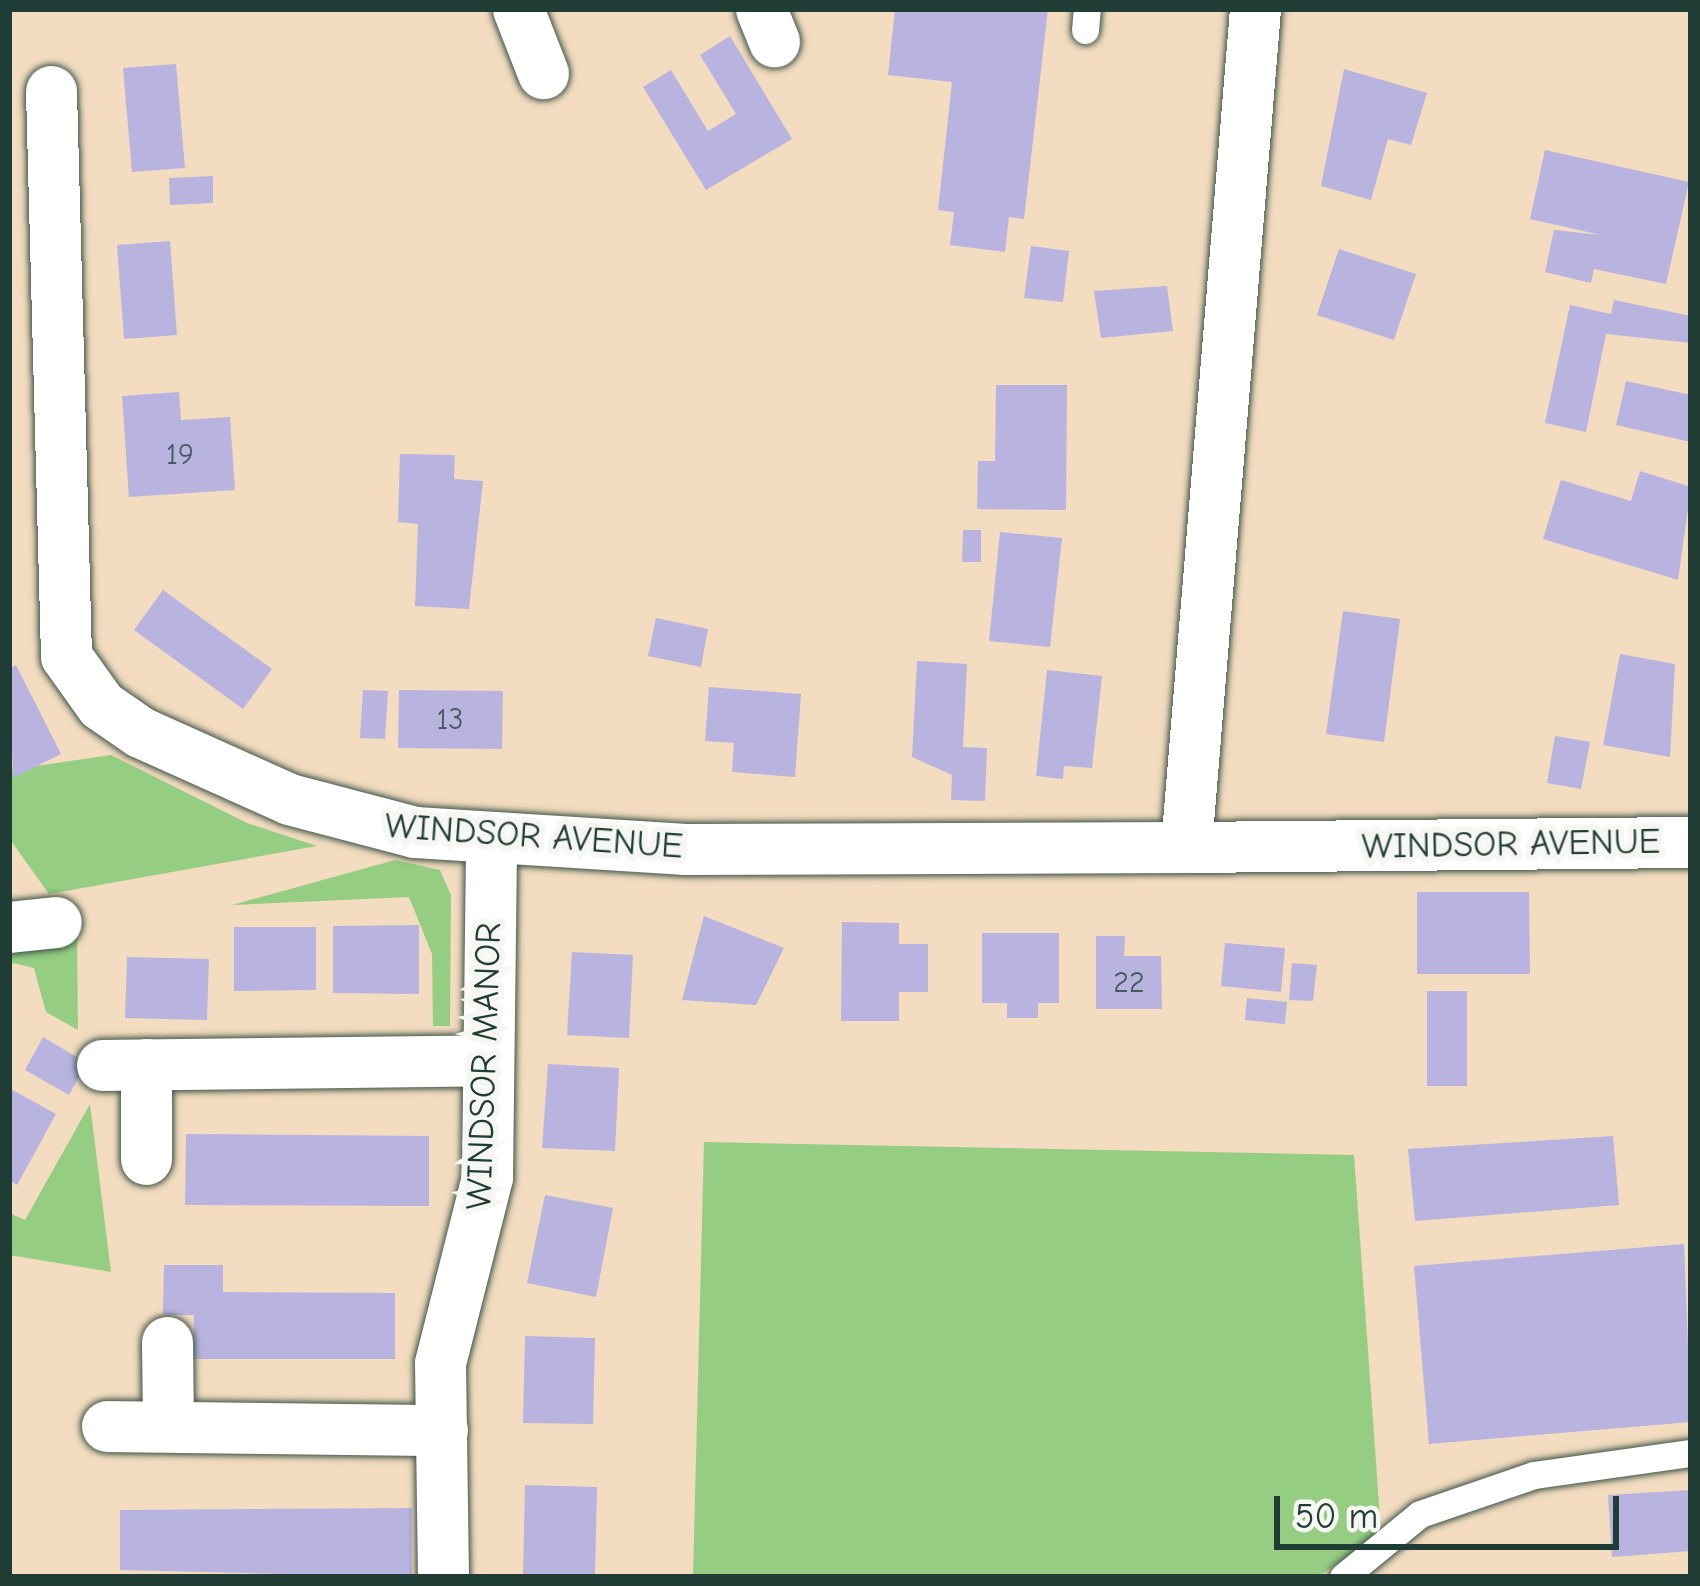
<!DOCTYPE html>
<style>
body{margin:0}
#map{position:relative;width:1700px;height:1586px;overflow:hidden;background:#f3dcbf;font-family:"Comic Neue",sans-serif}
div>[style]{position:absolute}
.green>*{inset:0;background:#95ce82}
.building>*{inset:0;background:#b9b3e0}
.roads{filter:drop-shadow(0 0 3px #3f5549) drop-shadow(0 0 3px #3f5549)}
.service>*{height:27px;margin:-13.5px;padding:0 13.5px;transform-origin:13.5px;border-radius:13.5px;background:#fff}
.minor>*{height:51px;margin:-25.5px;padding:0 25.5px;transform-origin:25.5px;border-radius:25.5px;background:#fff}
span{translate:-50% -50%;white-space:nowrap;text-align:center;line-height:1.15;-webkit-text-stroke:12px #f6f6f2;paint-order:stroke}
.number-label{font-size:30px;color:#465a5f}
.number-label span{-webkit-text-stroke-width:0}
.street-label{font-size:36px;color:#1f3d34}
.frame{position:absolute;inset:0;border:12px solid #1f3d34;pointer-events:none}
.scale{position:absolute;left:1274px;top:1496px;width:345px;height:54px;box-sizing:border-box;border:6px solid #1f3d34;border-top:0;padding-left:15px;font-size:36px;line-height:42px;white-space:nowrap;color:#1f3d34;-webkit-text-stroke:9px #f6f6f2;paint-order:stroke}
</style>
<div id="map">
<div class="green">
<div style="clip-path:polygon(111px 755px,247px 823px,317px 846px,49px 894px,9px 838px,9px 770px)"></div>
<div style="clip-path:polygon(395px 860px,440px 870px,451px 895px,450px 1026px,433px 1026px,432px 954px,409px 897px,232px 905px)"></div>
<div style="clip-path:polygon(77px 934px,78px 1030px,46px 1012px,34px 968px,9px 962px,9px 941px)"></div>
<div style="clip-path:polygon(90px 1104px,111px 1272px,9px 1255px,9px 1213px,25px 1220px)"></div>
<div style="clip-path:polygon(704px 1142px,1354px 1155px,1381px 1532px,1318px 1577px,693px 1577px)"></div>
</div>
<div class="building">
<div style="clip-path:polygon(895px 9px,1048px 9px,1024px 219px,1009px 217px,1005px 252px,950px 245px,954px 212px,938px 210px,952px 82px,888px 75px)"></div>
<div style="clip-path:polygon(730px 36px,792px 139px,706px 190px,643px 87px,671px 70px,708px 131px,736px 114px,700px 55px)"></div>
<div style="clip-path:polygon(176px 64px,185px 168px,132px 172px,123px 68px)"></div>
<div style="clip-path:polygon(1344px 69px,1427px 93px,1411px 145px,1388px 139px,1371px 200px,1321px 186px)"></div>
<div style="clip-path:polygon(1545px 150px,1689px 182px,1666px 284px,1594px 269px,1591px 283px,1545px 272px,1554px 230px,1601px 235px,1530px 219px)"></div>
<div style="clip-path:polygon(213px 176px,213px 203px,170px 205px,169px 178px)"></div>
<div style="clip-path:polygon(170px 241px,177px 335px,124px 339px,117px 245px)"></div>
<div style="clip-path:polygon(1031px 246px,1069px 251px,1063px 302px,1024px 298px)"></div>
<div style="clip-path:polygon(1339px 249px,1416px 274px,1394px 340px,1317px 315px)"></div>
<div style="clip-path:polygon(1167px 286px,1173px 331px,1101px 338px,1094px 291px)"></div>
<div style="clip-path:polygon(1614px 300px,1691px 316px,1691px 343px,1606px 334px,1586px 432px,1545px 423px,1570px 305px,1611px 314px)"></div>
<div style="clip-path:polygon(1626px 381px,1691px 395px,1691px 442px,1616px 425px)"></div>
<div style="clip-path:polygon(996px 385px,1067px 385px,1066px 510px,977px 509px,978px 461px,995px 461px)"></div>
<div style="clip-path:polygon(179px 392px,181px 420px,230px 417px,235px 490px,129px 497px,122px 396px)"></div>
<div style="clip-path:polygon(400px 454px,455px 455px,454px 479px,483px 481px,469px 609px,415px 606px,418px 524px,398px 522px)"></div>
<div style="clip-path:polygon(1640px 471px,1691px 487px,1678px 580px,1543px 539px,1561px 480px,1631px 501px)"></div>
<div style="clip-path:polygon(963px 530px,981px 530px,981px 562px,962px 562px)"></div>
<div style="clip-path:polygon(1000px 532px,1062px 538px,1050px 647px,989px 641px)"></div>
<div style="clip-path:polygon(163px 590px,272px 669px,243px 709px,134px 630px)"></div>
<div style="clip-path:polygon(1343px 611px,1400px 619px,1384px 742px,1326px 734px)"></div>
<div style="clip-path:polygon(656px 618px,708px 629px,701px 667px,648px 656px)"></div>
<div style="clip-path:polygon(1620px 654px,1675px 664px,1670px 757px,1603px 745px)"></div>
<div style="clip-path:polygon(917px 661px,967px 664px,963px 747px,987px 748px,985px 801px,951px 800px,952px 775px,912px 757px)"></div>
<div style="clip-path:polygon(16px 665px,61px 754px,13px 778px,9px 669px)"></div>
<div style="clip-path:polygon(1047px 670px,1102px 676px,1092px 768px,1064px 766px,1063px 779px,1036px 776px)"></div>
<div style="clip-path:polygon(709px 687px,801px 694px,795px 777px,732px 772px,734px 743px,705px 741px)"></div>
<div style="clip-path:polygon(363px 690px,388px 691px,385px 739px,360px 738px)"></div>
<div style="clip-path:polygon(399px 690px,503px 691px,502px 749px,398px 748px)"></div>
<div style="clip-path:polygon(1555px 736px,1590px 742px,1581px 789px,1547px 783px)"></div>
<div style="clip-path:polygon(1417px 892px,1529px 892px,1530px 974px,1417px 974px)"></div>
<div style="clip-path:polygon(704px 916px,784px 948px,756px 1005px,682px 1000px)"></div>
<div style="clip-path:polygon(842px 922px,899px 923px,899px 944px,928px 944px,928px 992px,899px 992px,899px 1021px,841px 1021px)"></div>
<div style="clip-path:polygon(419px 925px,419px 994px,333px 993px,333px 926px)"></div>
<div style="clip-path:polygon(234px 927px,316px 927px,316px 990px,234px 991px)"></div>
<div style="clip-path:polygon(982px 933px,1059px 933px,1059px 1003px,1038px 1003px,1038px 1018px,1007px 1018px,1007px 1003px,982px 1003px)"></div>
<div style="clip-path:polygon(1096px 936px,1125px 936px,1124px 956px,1161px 956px,1162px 1009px,1096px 1009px)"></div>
<div style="clip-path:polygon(1225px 943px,1285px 948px,1281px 992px,1221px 986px)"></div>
<div style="clip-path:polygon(572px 952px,633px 955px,629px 1038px,567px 1035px)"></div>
<div style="clip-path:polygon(127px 957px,209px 959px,207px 1020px,125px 1018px)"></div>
<div style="clip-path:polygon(1292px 963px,1317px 965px,1313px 1001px,1289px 1000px)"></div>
<div style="clip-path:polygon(1427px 991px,1467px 991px,1467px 1086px,1427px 1086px)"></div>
<div style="clip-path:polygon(1247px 998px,1287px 1002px,1285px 1024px,1245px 1020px)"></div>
<div style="clip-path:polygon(43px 1037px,87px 1063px,69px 1095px,25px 1070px)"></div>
<div style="clip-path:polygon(548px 1064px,619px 1068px,615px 1151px,542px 1148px)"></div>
<div style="clip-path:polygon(9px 1088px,56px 1114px,17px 1185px,9px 1180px)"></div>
<div style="clip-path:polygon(186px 1134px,429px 1136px,429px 1206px,185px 1205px)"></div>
<div style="clip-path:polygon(1613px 1136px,1619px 1205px,1415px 1221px,1408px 1149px)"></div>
<div style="clip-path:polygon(545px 1195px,613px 1208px,596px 1297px,527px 1283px)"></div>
<div style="clip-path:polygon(1684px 1244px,1691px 1422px,1429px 1444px,1414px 1266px)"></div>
<div style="clip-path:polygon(164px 1265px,223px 1265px,223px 1292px,395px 1293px,395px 1359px,193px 1359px,194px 1315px,163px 1315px)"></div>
<div style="clip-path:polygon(525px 1336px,595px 1338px,593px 1424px,523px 1423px)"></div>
<div style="clip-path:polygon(525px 1485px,597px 1487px,595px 1577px,523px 1577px)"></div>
<div style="clip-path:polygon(1691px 1490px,1691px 1551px,1612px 1557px,1608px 1495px)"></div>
<div style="clip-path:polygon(412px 1508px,412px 1577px,120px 1570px,120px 1510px)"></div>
</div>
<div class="roads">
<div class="service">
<div style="left:1085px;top:30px;width:21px;rotate:-85deg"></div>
<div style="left:1343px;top:1577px;width:99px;rotate:-39.3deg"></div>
<div style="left:1420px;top:1514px;width:120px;rotate:-18.9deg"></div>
<div style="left:1534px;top:1475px;width:159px;rotate:-8deg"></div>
</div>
<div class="minor">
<div style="left:518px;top:9px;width:69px;rotate:68.7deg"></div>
<div style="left:761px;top:9px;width:35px;rotate:68deg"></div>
<div style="left:1255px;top:9px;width:841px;rotate:94.71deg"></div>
<div style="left:1186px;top:847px;width:505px;rotate:-0.57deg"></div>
<div style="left:51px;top:91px;width:565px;rotate:88.48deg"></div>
<div style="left:66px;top:656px;width:60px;rotate:54.5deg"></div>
<div style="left:101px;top:705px;width:47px;rotate:34.7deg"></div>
<div style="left:140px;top:732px;width:163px;rotate:24.2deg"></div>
<div style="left:289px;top:799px;width:130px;rotate:14.7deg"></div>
<div style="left:415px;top:832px;width:271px;rotate:3.6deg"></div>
<div style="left:685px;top:849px;width:501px;rotate:-0.23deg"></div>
<div style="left:9px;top:927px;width:47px;rotate:-6.1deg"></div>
<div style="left:146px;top:1064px;width:95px;rotate:90deg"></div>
<div style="left:102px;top:1065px;width:385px;rotate:-0.7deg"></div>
<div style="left:167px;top:1342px;width:84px;rotate:89.3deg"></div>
<div style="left:107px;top:1426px;width:335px;rotate:0.7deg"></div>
<div style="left:443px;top:1577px;width:214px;rotate:-90.8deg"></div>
<div style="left:440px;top:1363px;width:192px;rotate:-75.8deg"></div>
<div style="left:487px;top:1177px;width:340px;rotate:-89.3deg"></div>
</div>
</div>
<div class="number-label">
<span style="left:180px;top:455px">19</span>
<span style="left:450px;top:720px">13</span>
<span style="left:1129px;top:983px">22</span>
</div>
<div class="street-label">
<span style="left:534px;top:836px;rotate:4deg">WINDSOR AVENUE</span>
<span style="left:1511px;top:844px;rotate:-1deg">WINDSOR AVENUE</span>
<span style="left:484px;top:1066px;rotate:-88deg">WINDSOR MANOR</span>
</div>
<div class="frame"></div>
<div class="scale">50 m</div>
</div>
